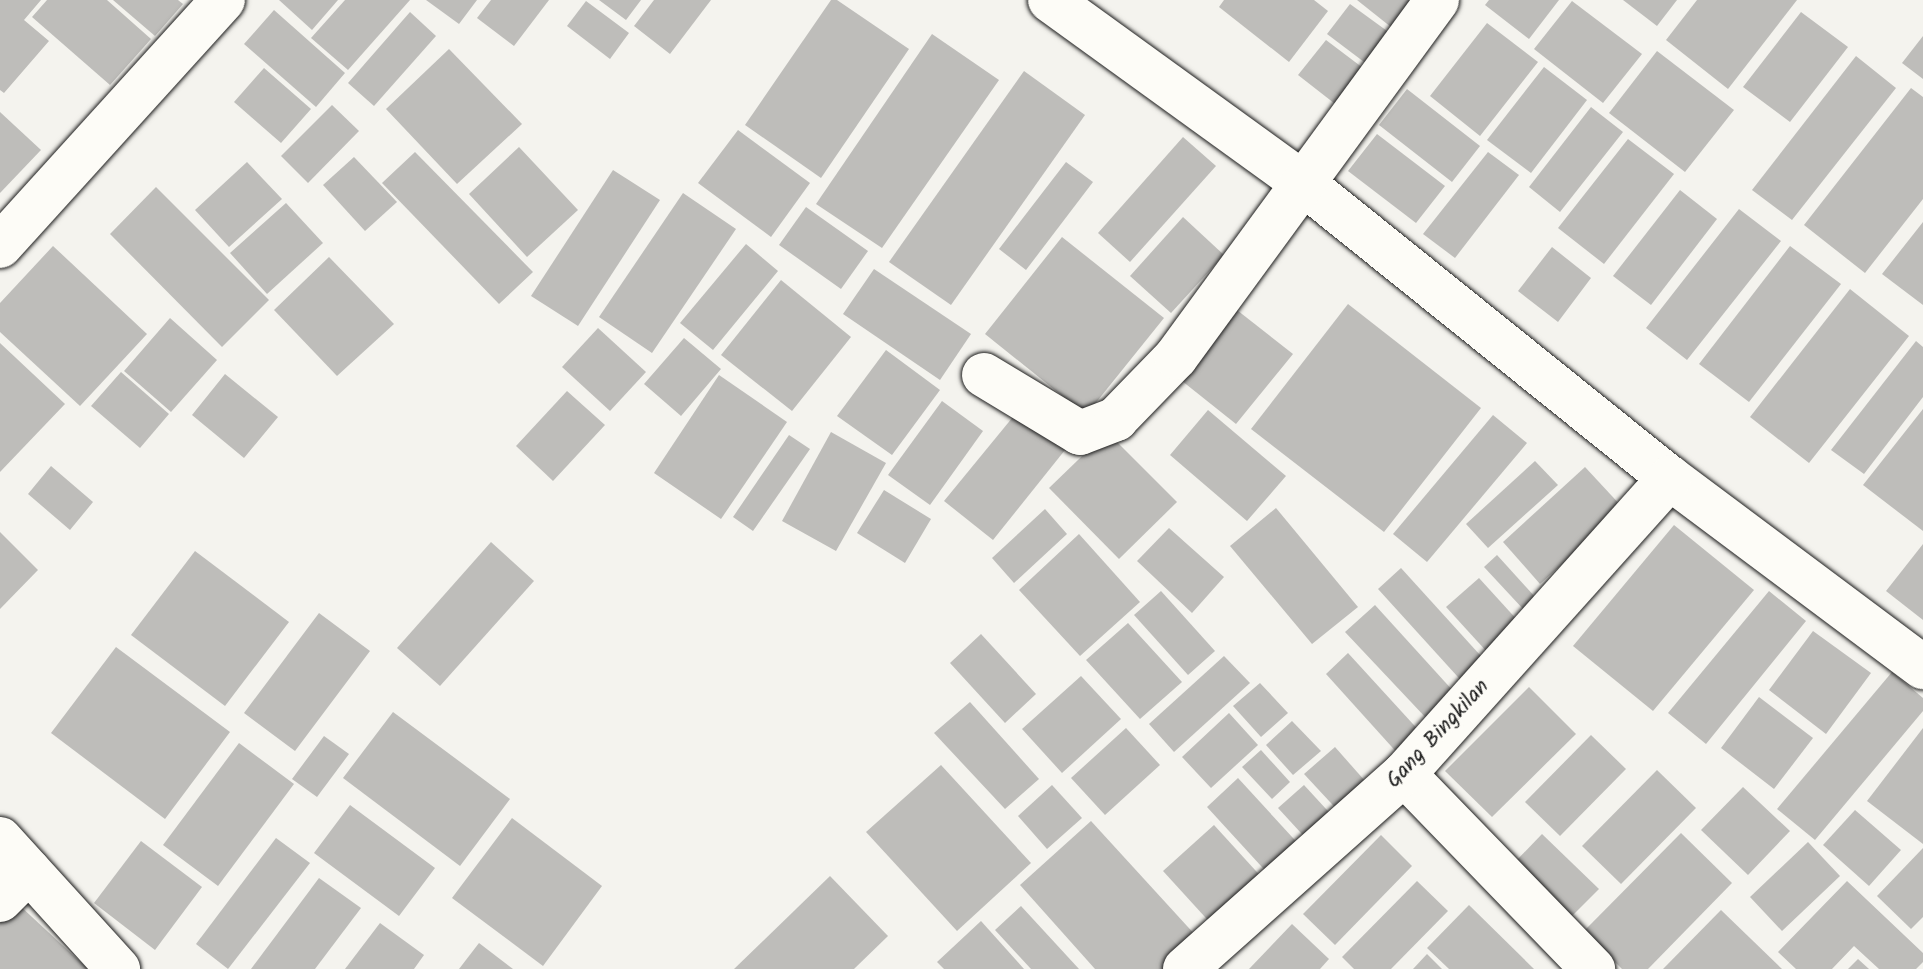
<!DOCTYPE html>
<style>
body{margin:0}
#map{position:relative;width:1923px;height:969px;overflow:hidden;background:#f4f3ee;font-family:Kalam,sans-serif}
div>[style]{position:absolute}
.building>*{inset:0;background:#bebdba}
.roads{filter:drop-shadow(0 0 2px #1c1c1c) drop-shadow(0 0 2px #1c1c1c)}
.minor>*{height:44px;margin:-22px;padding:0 22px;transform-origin:22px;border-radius:22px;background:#fdfcf7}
span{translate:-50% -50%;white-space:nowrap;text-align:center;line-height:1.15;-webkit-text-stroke:7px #fdfcf7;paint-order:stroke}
.street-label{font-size:22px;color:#1c1c1c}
</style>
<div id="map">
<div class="building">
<div style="clip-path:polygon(0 0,41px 0,24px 20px,49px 41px,4px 93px,0 90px)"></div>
<div style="clip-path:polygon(47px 0,107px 0,151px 39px,110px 85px,32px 17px)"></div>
<div style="clip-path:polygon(113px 0,178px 0,183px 4px,155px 36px)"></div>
<div style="clip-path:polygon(279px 0,338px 0,312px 30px)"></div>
<div style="clip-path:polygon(345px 0,410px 0,348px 70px,311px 38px)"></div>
<div style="clip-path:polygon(426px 0,477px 0,459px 24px)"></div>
<div style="clip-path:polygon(491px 0,549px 0,514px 46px,477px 18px)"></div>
<div style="clip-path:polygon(599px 0,641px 0,626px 20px)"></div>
<div style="clip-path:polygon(654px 0,711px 0,670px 54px,634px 26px)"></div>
<div style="clip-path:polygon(831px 0,837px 0,909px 49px,821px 178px,745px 125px)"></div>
<div style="clip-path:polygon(1224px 0,1314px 0,1328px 11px,1289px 62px,1219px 7px)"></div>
<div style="clip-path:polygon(1357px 0,1422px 0,1401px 35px)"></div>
<div style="clip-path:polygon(1489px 0,1559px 0,1529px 39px,1485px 5px)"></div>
<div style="clip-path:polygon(1623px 0,1677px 0,1657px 26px)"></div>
<div style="clip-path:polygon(1697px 0,1797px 0,1728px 89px,1666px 40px)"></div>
<div style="clip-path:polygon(586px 1px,629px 33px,610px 59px,567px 26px)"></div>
<div style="clip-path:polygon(1572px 1px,1642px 54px,1603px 103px,1534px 49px)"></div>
<div style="clip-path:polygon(1350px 4px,1394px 36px,1372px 68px,1327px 34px)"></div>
<div style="clip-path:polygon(274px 10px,345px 73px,316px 107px,244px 44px)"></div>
<div style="clip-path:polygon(410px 12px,436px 36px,374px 106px,348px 83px)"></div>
<div style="clip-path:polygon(1801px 12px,1848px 47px,1790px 122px,1743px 87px)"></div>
<div style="clip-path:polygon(1487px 23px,1538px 62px,1480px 136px,1430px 96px)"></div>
<div style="clip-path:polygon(932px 34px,999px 80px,882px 248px,816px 204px)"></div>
<div style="clip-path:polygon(1923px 36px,1923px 79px,1902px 63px)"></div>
<div style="clip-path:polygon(1326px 40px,1367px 71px,1339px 107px,1298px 75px)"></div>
<div style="clip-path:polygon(449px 49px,522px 124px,457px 184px,386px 109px)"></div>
<div style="clip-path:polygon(1657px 51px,1734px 110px,1685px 172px,1609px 113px)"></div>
<div style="clip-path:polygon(1856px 56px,1896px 88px,1792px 220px,1752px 190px)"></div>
<div style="clip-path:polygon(1544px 67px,1587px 100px,1531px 173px,1487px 140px)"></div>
<div style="clip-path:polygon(264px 68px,311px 109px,281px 143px,234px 102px)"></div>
<div style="clip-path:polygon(1024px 71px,1085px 115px,951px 305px,889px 262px)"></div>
<div style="clip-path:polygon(1911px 88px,1923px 97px,1923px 199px,1865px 273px,1804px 225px)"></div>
<div style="clip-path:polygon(1407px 89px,1480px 146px,1452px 182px,1379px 125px)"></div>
<div style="clip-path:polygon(332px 105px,359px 131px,308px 183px,281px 156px)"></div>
<div style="clip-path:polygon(1591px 107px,1623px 132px,1560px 212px,1529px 187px)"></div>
<div style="clip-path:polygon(0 112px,41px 150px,0 193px)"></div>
<div style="clip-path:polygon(738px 130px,810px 183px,771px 237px,698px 183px)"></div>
<div style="clip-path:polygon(1377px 134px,1445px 186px,1416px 223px,1348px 171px)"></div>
<div style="clip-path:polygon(1183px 137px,1216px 166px,1130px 262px,1098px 233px)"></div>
<div style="clip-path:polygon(1628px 139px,1674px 174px,1604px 264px,1558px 228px)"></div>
<div style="clip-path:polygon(519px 147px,578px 210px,527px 257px,469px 194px)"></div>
<div style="clip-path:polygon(415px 152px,533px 272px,499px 304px,382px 183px)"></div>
<div style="clip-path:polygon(1488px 152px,1519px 175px,1455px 258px,1423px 234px)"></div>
<div style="clip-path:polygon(354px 157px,397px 202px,365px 231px,323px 185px)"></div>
<div style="clip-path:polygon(247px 162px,282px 199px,229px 247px,195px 210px)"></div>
<div style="clip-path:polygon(1066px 162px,1093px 182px,1026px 270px,999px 249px)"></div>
<div style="clip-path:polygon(613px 170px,660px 200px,578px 326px,531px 296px)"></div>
<div style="clip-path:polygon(156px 187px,269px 300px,222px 347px,110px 234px)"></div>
<div style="clip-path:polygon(1680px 190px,1717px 219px,1651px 305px,1613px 276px)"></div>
<div style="clip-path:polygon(683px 193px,736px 229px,652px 353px,599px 317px)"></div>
<div style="clip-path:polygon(286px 203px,323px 243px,267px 294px,230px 253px)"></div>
<div style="clip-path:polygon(806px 207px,868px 251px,841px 289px,779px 245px)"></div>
<div style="clip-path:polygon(1739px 209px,1781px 241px,1687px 360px,1646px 328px)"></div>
<div style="clip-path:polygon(1183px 217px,1224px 255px,1171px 313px,1130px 276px)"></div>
<div style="clip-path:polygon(1923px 222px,1923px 305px,1882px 274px)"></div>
<div style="clip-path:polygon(1062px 237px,1164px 318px,1086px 415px,985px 334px)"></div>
<div style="clip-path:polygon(746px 244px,778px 271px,713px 350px,680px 323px)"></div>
<div style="clip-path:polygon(53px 246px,147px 334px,80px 406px,0 332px,0 303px)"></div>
<div style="clip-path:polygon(1790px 246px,1841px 284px,1749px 402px,1699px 364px)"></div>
<div style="clip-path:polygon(1552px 247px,1591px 278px,1558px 322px,1518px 291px)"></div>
<div style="clip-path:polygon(329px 257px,394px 324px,337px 376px,274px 310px)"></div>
<div style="clip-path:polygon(874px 269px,971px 334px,940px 380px,843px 314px)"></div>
<div style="clip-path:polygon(781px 280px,851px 337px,792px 411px,721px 355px)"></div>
<div style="clip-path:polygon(1850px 289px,1909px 336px,1809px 463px,1750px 417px)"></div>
<div style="clip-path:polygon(1228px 303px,1293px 354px,1236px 424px,1172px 373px)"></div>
<div style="clip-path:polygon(1348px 304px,1481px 408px,1384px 532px,1251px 429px)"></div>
<div style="clip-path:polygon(170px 318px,217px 360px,171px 412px,124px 371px)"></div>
<div style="clip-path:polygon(598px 328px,646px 372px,610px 411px,562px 367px)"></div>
<div style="clip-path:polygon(684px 338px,721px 369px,681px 416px,644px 384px)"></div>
<div style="clip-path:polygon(1916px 341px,1923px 347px,1923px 397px,1864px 474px,1831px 450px)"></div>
<div style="clip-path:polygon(0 343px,65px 404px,0 472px)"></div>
<div style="clip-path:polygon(886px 350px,940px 390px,892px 455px,837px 416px)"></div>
<div style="clip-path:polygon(121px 372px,169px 414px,140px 448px,91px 406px)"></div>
<div style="clip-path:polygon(225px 374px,278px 417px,244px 458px,192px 415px)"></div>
<div style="clip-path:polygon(719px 375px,787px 422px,721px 519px,654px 473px)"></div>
<div style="clip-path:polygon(567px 391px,605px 425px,553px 481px,516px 446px)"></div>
<div style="clip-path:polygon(942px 401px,983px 431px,930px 505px,888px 475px)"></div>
<div style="clip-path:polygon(1923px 409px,1923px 531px,1863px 485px)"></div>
<div style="clip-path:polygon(1208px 410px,1286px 476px,1247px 521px,1170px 455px)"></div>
<div style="clip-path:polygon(1017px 412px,1065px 450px,993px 540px,944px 501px)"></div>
<div style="clip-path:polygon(1493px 415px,1527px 443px,1427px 562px,1393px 534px)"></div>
<div style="clip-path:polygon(831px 432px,886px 463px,836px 551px,782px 521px)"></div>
<div style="clip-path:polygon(1107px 432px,1177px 502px,1119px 559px,1049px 488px)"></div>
<div style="clip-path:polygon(789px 435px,810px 449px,753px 531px,733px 517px)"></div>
<div style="clip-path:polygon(1535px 461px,1558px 485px,1488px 548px,1466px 524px)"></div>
<div style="clip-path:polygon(51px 466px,93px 502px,70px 530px,28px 494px)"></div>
<div style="clip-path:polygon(1585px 467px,1624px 509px,1540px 584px,1503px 542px)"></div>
<div style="clip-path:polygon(884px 490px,931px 519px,905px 563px,857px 533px)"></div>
<div style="clip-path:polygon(1276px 508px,1358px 607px,1312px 644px,1230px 546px)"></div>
<div style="clip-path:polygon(1045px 509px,1067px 534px,1014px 583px,992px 558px)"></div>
<div style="clip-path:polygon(1674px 525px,1754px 590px,1653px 711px,1573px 646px)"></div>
<div style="clip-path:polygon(1169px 528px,1224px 577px,1192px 613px,1137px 561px)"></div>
<div style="clip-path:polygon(0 532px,38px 570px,0 609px)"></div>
<div style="clip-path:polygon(1079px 534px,1140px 602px,1080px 656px,1019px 590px)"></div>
<div style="clip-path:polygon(491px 542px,534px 581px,440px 686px,397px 648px)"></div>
<div style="clip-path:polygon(1923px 544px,1923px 620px,1886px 591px)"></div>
<div style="clip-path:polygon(195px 551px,289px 622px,225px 706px,131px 635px)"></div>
<div style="clip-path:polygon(1497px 555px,1536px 598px,1524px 610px,1484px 567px)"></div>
<div style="clip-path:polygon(1401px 568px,1490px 666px,1467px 687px,1378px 589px)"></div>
<div style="clip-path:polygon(1479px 578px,1520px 623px,1488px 653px,1446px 607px)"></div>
<div style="clip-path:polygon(1161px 591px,1215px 651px,1188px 675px,1134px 615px)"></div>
<div style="clip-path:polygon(1769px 591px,1806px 621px,1706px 744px,1668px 713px)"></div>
<div style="clip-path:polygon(1375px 605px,1455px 693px,1427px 719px,1345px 632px)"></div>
<div style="clip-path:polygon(319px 613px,370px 651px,295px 751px,244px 713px)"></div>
<div style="clip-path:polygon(1128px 623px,1182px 682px,1140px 719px,1086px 660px)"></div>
<div style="clip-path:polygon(1813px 631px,1871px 673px,1826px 734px,1769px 690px)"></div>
<div style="clip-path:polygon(981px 634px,1036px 694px,1005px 723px,950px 663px)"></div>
<div style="clip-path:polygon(116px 647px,230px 732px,165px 819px,51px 733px)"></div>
<div style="clip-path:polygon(1348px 653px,1423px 735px,1400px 756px,1326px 674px)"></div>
<div style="clip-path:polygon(1224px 656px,1250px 683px,1174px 752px,1149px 724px)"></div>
<div style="clip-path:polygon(1892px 672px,1923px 698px,1923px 711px,1815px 840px,1777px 809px)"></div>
<div style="clip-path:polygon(1081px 676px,1121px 719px,1062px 773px,1022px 729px)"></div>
<div style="clip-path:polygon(1260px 683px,1288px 713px,1261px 737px,1233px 706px)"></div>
<div style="clip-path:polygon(1529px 687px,1576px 734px,1492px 817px,1445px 771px)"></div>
<div style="clip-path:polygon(1759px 697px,1813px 738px,1774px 789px,1721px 748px)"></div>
<div style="clip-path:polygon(970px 702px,1039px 779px,1005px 809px,934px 733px)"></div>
<div style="clip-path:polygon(393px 712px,510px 799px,460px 866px,343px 778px)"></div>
<div style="clip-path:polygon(1229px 713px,1258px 745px,1211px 788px,1182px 757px)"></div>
<div style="clip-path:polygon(1292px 721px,1321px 751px,1293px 775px,1266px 745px)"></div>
<div style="clip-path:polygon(1126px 728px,1160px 765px,1105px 815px,1071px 778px)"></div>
<div style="clip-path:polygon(1923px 728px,1923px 844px,1867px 801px)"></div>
<div style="clip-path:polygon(1591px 735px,1626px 769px,1560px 836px,1525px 802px)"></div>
<div style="clip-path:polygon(324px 736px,349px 754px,317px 797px,292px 779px)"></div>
<div style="clip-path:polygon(239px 743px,294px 784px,218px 886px,163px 845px)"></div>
<div style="clip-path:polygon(1335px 747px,1373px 790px,1343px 816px,1304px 774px)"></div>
<div style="clip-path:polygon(1261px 750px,1290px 782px,1272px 799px,1242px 767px)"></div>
<div style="clip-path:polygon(941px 765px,1031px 863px,957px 931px,866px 832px)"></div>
<div style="clip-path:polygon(1657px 770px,1696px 808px,1621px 884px,1582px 846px)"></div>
<div style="clip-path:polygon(1238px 778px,1304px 850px,1273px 879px,1207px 807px)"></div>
<div style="clip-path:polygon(1052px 785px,1082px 818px,1047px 849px,1018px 816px)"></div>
<div style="clip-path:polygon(1304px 785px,1338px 822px,1312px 845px,1278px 808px)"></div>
<div style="clip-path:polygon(1743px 787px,1790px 831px,1748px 875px,1701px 830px)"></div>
<div style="clip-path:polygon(350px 805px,435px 868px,399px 916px,314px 853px)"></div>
<div style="clip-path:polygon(1855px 810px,1901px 850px,1869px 886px,1823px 845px)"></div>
<div style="clip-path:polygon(512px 818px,602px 886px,543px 966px,452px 898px)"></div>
<div style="clip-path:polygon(1091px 821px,1198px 938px,1164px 969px,1095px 969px,1020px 885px)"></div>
<div style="clip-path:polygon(1214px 825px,1266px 882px,1215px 928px,1163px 871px)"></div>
<div style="clip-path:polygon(1681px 833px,1732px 883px,1648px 969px,1622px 969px,1584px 931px)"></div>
<div style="clip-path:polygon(1542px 834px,1599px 889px,1571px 917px,1515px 862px)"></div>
<div style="clip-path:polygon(1381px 835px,1412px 866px,1335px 945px,1303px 914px)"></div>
<div style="clip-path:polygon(276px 838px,310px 863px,228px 969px,196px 944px)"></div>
<div style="clip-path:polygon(141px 841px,202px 887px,155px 950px,94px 903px)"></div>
<div style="clip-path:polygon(1808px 842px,1840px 876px,1782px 931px,1750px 897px)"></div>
<div style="clip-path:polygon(1923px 848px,1923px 917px,1911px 929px,1877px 896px)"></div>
<div style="clip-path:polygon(830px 876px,888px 936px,854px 969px,734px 969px)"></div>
<div style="clip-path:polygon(319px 878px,361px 908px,315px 969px,251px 969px)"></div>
<div style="clip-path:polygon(1417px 881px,1448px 911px,1391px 969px,1354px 969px,1342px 957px)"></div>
<div style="clip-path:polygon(1847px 881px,1923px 953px,1923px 962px,1916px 969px,1879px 969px,1854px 946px,1832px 969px,1796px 969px,1778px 952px)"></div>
<div style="clip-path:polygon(18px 904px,88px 969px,0 969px,0 923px)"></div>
<div style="clip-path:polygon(1469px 905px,1534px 969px,1449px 969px,1427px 948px)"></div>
<div style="clip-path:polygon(1021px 906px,1079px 969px,1031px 969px,995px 930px)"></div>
<div style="clip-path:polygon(1721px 910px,1782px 969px,1663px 969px)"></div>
<div style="clip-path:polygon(981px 921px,1024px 969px,944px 969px,937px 962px)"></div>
<div style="clip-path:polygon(380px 923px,424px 955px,414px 969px,345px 969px)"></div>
<div style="clip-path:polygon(1292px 924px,1329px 959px,1320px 969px,1249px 969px)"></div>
<div style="clip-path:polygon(479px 943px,513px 969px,459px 969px)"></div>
<div style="clip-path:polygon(1427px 954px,1442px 969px,1413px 969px)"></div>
<div style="clip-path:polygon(1858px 959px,1869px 969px,1848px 969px)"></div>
</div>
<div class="roads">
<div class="minor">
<div style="left:1050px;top:0;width:314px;rotate:35.9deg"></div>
<div style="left:1304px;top:184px;width:469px;rotate:38.8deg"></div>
<div style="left:1670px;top:478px;width:316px;rotate:36.8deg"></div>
<div style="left:0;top:246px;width:332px;rotate:-47.8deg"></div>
<div style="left:984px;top:375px;width:112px;rotate:31.1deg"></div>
<div style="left:1080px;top:433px;width:39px;rotate:-21deg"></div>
<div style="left:1116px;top:419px;width:86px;rotate:-45.9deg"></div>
<div style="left:1176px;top:357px;width:442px;rotate:-53.8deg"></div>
<div style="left:1404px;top:774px;width:272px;rotate:45.9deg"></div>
<div style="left:0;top:839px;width:176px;rotate:47.8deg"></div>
<div style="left:0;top:900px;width:41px;rotate:-45deg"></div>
<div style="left:1185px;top:969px;width:293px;rotate:-41.7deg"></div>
<div style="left:1404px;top:774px;width:398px;rotate:-48.1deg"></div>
</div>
</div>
<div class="street-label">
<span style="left:1438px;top:734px;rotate:-47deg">Gang Bingkilan</span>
</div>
</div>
